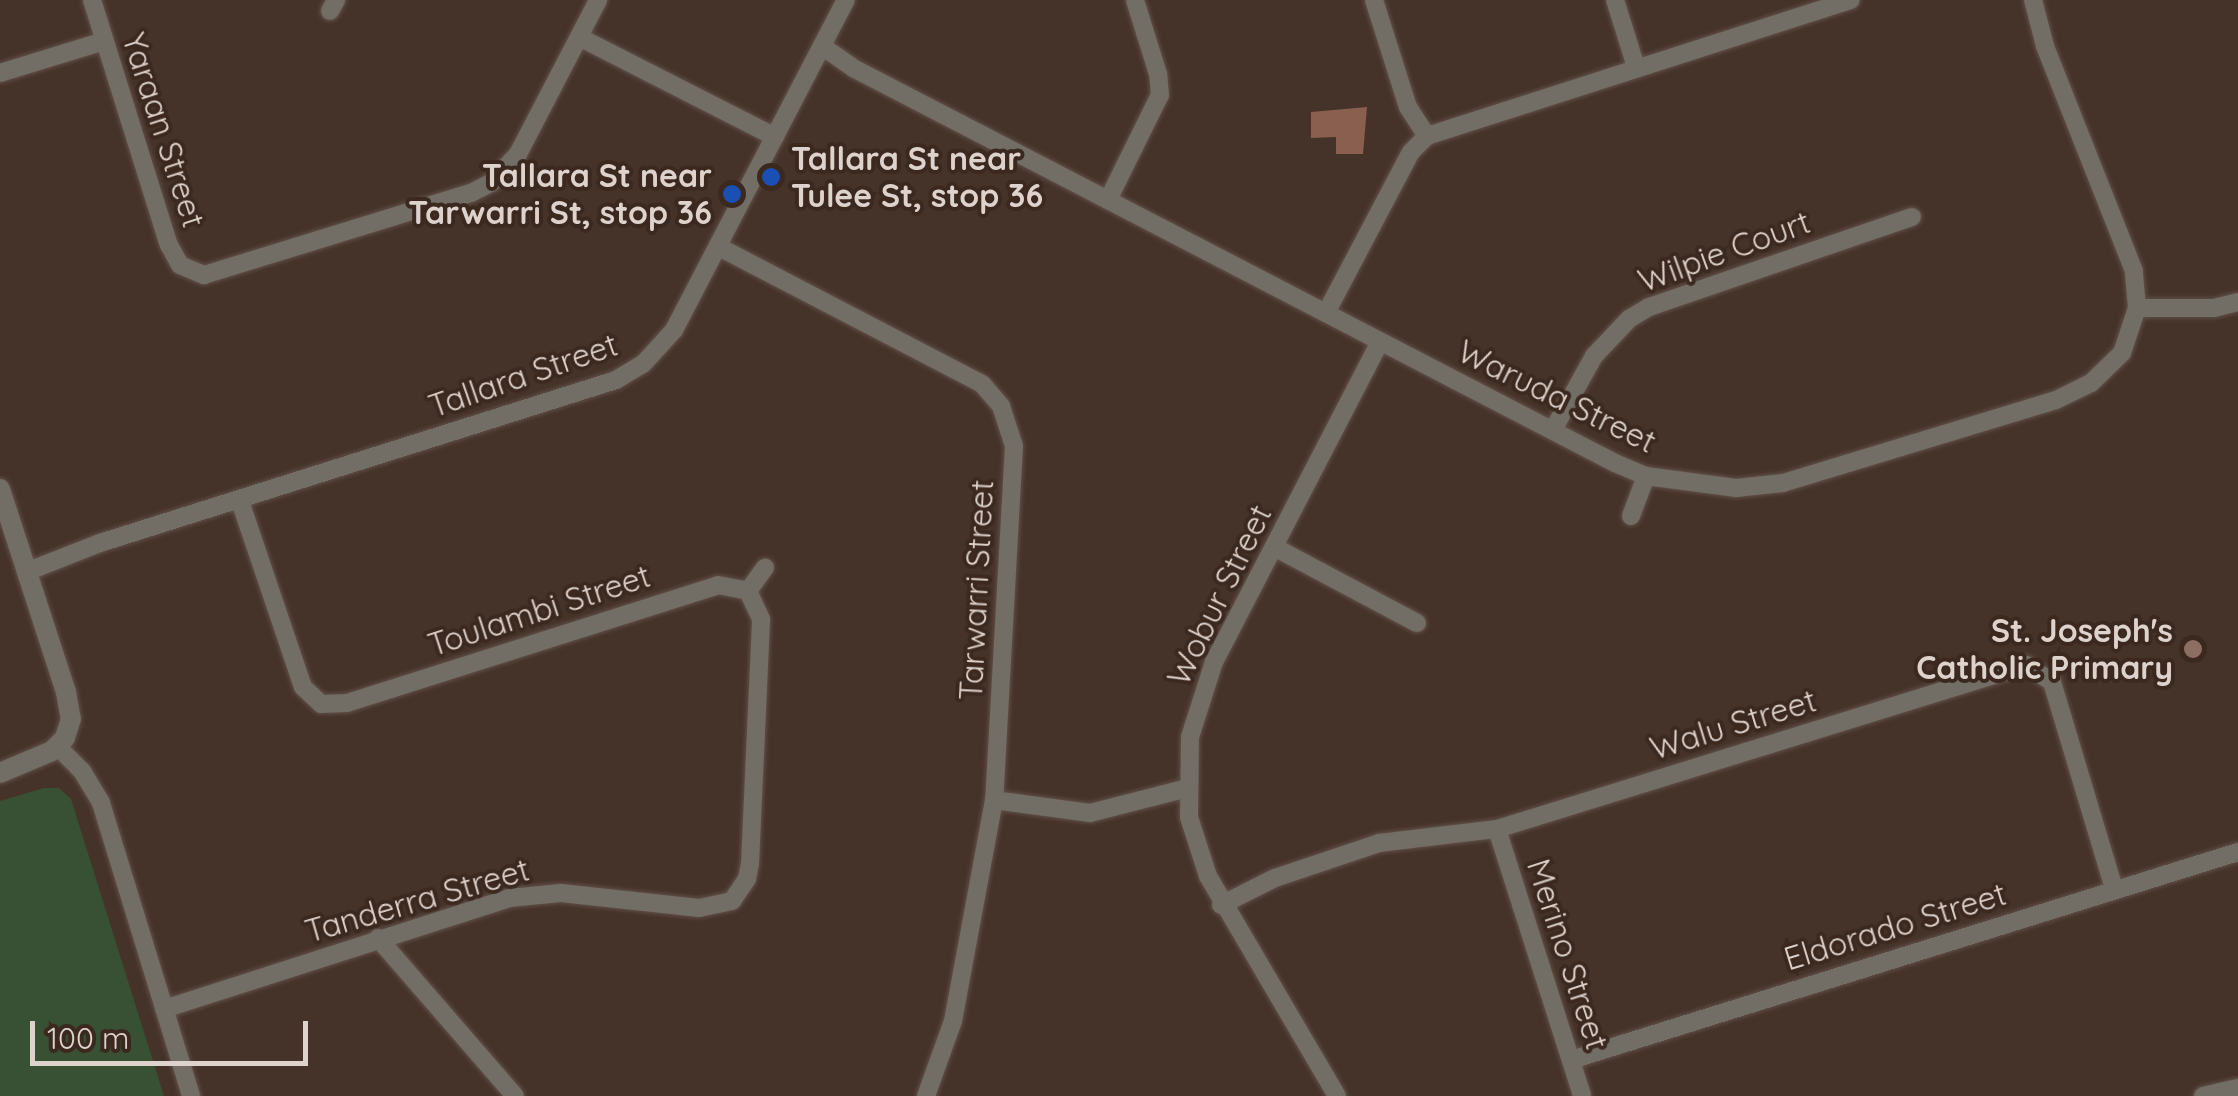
<!DOCTYPE html>
<style>
body{margin:0}
#map{position:relative;width:2238px;height:1096px;overflow:hidden;background:#45332a;font-family:Quicksand,sans-serif}
div>[style]{position:absolute}
.green>*{inset:0;background:#385033}
.building>*{inset:0;background:#8b5f50}
.roads{filter:drop-shadow(0 0 2px #615047) drop-shadow(0 0 2px #615047)}
.minor>*{height:18px;margin:-9px;padding:0 9px;transform-origin:9px;border-radius:9px;background:#726d65}
.tertiary>*{height:20px;margin:-10px;padding:0 10px;transform-origin:10px;border-radius:10px;background:#726d65}
.dots>*{width:28px;height:28px;translate:-50% -50%;box-sizing:border-box;border:5px solid #3b2920;border-radius:50%}
span{translate:-50% -50%;white-space:nowrap;text-align:center;line-height:1.15;-webkit-text-stroke:8px #3b2920;paint-order:stroke}
.street-label{font-size:32px;color:#ded2cc}
.poi-label{font-size:32px;color:#ded2cc;font-weight:700}
.left{translate:0 -50%;text-align:left}
.right{translate:-100% -50%;text-align:right}
.scale{position:absolute;left:30px;top:1021px;width:278px;height:45px;box-sizing:border-box;border:5px solid #ded2cc;border-top:0;padding-left:12px;font-size:30px;line-height:35px;white-space:nowrap;color:#ded2cc;-webkit-text-stroke:8px #3b2920;paint-order:stroke}
</style>
<div id="map">
<div class="green">
<div style="clip-path:polygon(44px 788px,59px 788px,71px 799px,164px 1096px,0 1096px,0 801px)"></div>
</div>
<div class="building">
<div style="clip-path:polygon(1367px 107px,1363px 154px,1336px 154px,1336px 137px,1311px 138px,1311px 112px)"></div>
</div>
<div class="roads">
<div class="minor">
<div style="left:92px;top:0;width:257px;rotate:72.6deg"></div>
<div style="left:169px;top:245px;width:23px;rotate:61deg"></div>
<div style="left:180px;top:265px;width:26px;rotate:23deg"></div>
<div style="left:204px;top:275px;width:279px;rotate:-17.1deg"></div>
<div style="left:471px;top:193px;width:22px;rotate:-27deg"></div>
<div style="left:491px;top:183px;width:40px;rotate:-47deg"></div>
<div style="left:518px;top:154px;width:174px;rotate:-62.5deg"></div>
<div style="left:1374px;top:0;width:112px;rotate:72.4deg"></div>
<div style="left:1408px;top:107px;width:35px;rotate:57deg"></div>
<div style="left:1615px;top:0;width:70px;rotate:72.6deg"></div>
<div style="left:330px;top:11px;width:13px;rotate:-61deg"></div>
<div style="left:579px;top:37px;width:220px;rotate:27deg"></div>
<div style="left:822px;top:46px;width:40px;rotate:34.9deg"></div>
<div style="left:855px;top:69px;width:856px;rotate:27.4deg"></div>
<div style="left:1615px;top:463px;width:34px;rotate:23deg"></div>
<div style="left:1646px;top:476px;width:91px;rotate:7.6deg"></div>
<div style="left:1736px;top:488px;width:47px;rotate:-6.1deg"></div>
<div style="left:1783px;top:483px;width:285px;rotate:-16.9deg"></div>
<div style="left:2056px;top:400px;width:39px;rotate:-26deg"></div>
<div style="left:2091px;top:383px;width:43px;rotate:-44.1deg"></div>
<div style="left:2122px;top:353px;width:47px;rotate:-71.6deg"></div>
<div style="left:2137px;top:308px;width:37px;rotate:-95deg"></div>
<div style="left:2134px;top:271px;width:242px;rotate:-111.6deg"></div>
<div style="left:2045px;top:46px;width:48px;rotate:-104.6deg"></div>
<div style="left:0;top:73px;width:109px;rotate:-17.1deg"></div>
<div style="left:1108px;top:200px;width:117px;rotate:-63.7deg"></div>
<div style="left:1160px;top:95px;width:21px;rotate:-95deg"></div>
<div style="left:1158px;top:74px;width:77px;rotate:-107.3deg"></div>
<div style="left:719px;top:247px;width:297px;rotate:27.5deg"></div>
<div style="left:982px;top:384px;width:29px;rotate:49deg"></div>
<div style="left:1001px;top:406px;width:42px;rotate:72deg"></div>
<div style="left:1014px;top:446px;width:355px;rotate:93.2deg"></div>
<div style="left:994px;top:800px;width:225px;rotate:100.5deg"></div>
<div style="left:953px;top:1021px;width:80px;rotate:109.8deg"></div>
<div style="left:2137px;top:308px;width:77px"></div>
<div style="left:2214px;top:308px;width:25px;rotate:-14deg"></div>
<div style="left:1326px;top:313px;width:182px;rotate:-62.2deg"></div>
<div style="left:1411px;top:152px;width:23px;rotate:-45deg"></div>
<div style="left:1427px;top:136px;width:445px;rotate:-17.8deg"></div>
<div style="left:1553px;top:430px;width:85px;rotate:-61deg"></div>
<div style="left:1594px;top:356px;width:51px;rotate:-46.6deg"></div>
<div style="left:1629px;top:319px;width:23px;rotate:-31deg"></div>
<div style="left:1649px;top:307px;width:278px;rotate:-18.9deg"></div>
<div style="left:240px;top:501px;width:196px;rotate:71.3deg"></div>
<div style="left:303px;top:687px;width:25px;rotate:43deg"></div>
<div style="left:321px;top:704px;width:26px;rotate:-2deg"></div>
<div style="left:347px;top:703px;width:389px;rotate:-17.6deg"></div>
<div style="left:718px;top:585px;width:31px;rotate:11deg"></div>
<div style="left:1631px;top:516px;width:43px;rotate:-69.4deg"></div>
<div style="left:1274px;top:547px;width:162px;rotate:28deg"></div>
<div style="left:26px;top:572px;width:79px;rotate:-21.4deg"></div>
<div style="left:100px;top:543px;width:541px;rotate:-17.53deg"></div>
<div style="left:616px;top:380px;width:31px;rotate:-31deg"></div>
<div style="left:643px;top:364px;width:46px;rotate:-47.6deg"></div>
<div style="left:674px;top:330px;width:372px;rotate:-62.5deg"></div>
<div style="left:748px;top:591px;width:29px;rotate:-54deg"></div>
<div style="left:58px;top:747px;width:34px;rotate:45deg"></div>
<div style="left:82px;top:771px;width:37px;rotate:59deg"></div>
<div style="left:101px;top:803px;width:307px;rotate:72.9deg"></div>
<div style="left:994px;top:800px;width:97px;rotate:7.7deg"></div>
<div style="left:1090px;top:813px;width:101px;rotate:-14.3deg"></div>
<div style="left:1497px;top:829px;width:280px;rotate:72.3deg"></div>
<div style="left:1221px;top:905px;width:60px;rotate:-26.6deg"></div>
<div style="left:1275px;top:878px;width:110px;rotate:-18.6deg"></div>
<div style="left:1379px;top:843px;width:119px;rotate:-6.8deg"></div>
<div style="left:1497px;top:829px;width:554px;rotate:-17.22deg"></div>
<div style="left:2026px;top:665px;width:31px;rotate:33deg"></div>
<div style="left:2052px;top:682px;width:216px;rotate:73.3deg"></div>
<div style="left:378px;top:938px;width:209px;rotate:49.1deg"></div>
<div style="left:164px;top:1009px;width:362px;rotate:-17.8deg"></div>
<div style="left:509px;top:898px;width:52px;rotate:-5.5deg"></div>
<div style="left:561px;top:893px;width:139px;rotate:6.2deg"></div>
<div style="left:699px;top:908px;width:34px;rotate:-12deg"></div>
<div style="left:732px;top:901px;width:27px;rotate:-56deg"></div>
<div style="left:747px;top:879px;width:15px;rotate:-79deg"></div>
<div style="left:750px;top:864px;width:245px;rotate:-87.4deg"></div>
<div style="left:761px;top:619px;width:31px;rotate:-115deg"></div>
<div style="left:1571px;top:1060px;width:699px;rotate:-17.32deg"></div>
<div style="left:1337px;top:1096px;width:255px;rotate:-120.4deg"></div>
<div style="left:1208px;top:876px;width:62px;rotate:-107.9deg"></div>
<div style="left:1189px;top:817px;width:80px;rotate:-89.3deg"></div>
<div style="left:1190px;top:737px;width:79px;rotate:-72.3deg"></div>
<div style="left:1214px;top:662px;width:360px;rotate:-62.6deg"></div>
<div style="left:2203px;top:1096px;width:36px;rotate:-13deg"></div>
</div>
<div class="tertiary">
<div style="left:0;top:489px;width:213px;rotate:72deg"></div>
<div style="left:66px;top:692px;width:27px;rotate:80deg"></div>
<div style="left:71px;top:719px;width:20px;rotate:108deg"></div>
<div style="left:65px;top:738px;width:18px;rotate:135deg"></div>
<div style="left:52px;top:751px;width:56px;rotate:157.1deg"></div>
</div>
</div>
<div class="dots">
<div style="left:771px;top:177px;background:#1a4fb4"></div>
<div style="left:732px;top:194px;background:#1a4fb4"></div>
<div style="left:2193px;top:649px;background:#8d6e63"></div>
</div>
<div class="street-label">
<span style="left:164px;top:130px;rotate:72deg">Yaraan Street</span>
<span style="left:1724px;top:251px;rotate:-20deg">Wilpie Court</span>
<span style="left:523px;top:375px;rotate:-19deg">Tallara Street</span>
<span style="left:1557px;top:396px;rotate:26deg">Waruda Street</span>
<span style="left:976px;top:590px;rotate:-87deg">Tarwarri Street</span>
<span style="left:1219px;top:595px;rotate:-64deg">Wobur Street</span>
<span style="left:539px;top:610px;rotate:-18deg">Toulambi Street</span>
<span style="left:1733px;top:724px;rotate:-17deg">Walu Street</span>
<span style="left:417px;top:900px;rotate:-16deg">Tanderra Street</span>
<span style="left:1895px;top:926px;rotate:-17deg">Eldorado Street</span>
<span style="left:1568px;top:954px;rotate:72deg">Merino Street</span>
</div>
<div class="poi-label">
<span class="left" style="left:791px;top:177px">Tallara St near<br>Tulee St, stop 36</span>
<span class="right" style="left:712px;top:194px">Tallara St near<br>Tarwarri St, stop 36</span>
<span class="right" style="left:2173px;top:649px">St. Joseph's<br>Catholic Primary</span>
</div>
<div class="scale">100 m</div>
</div>
